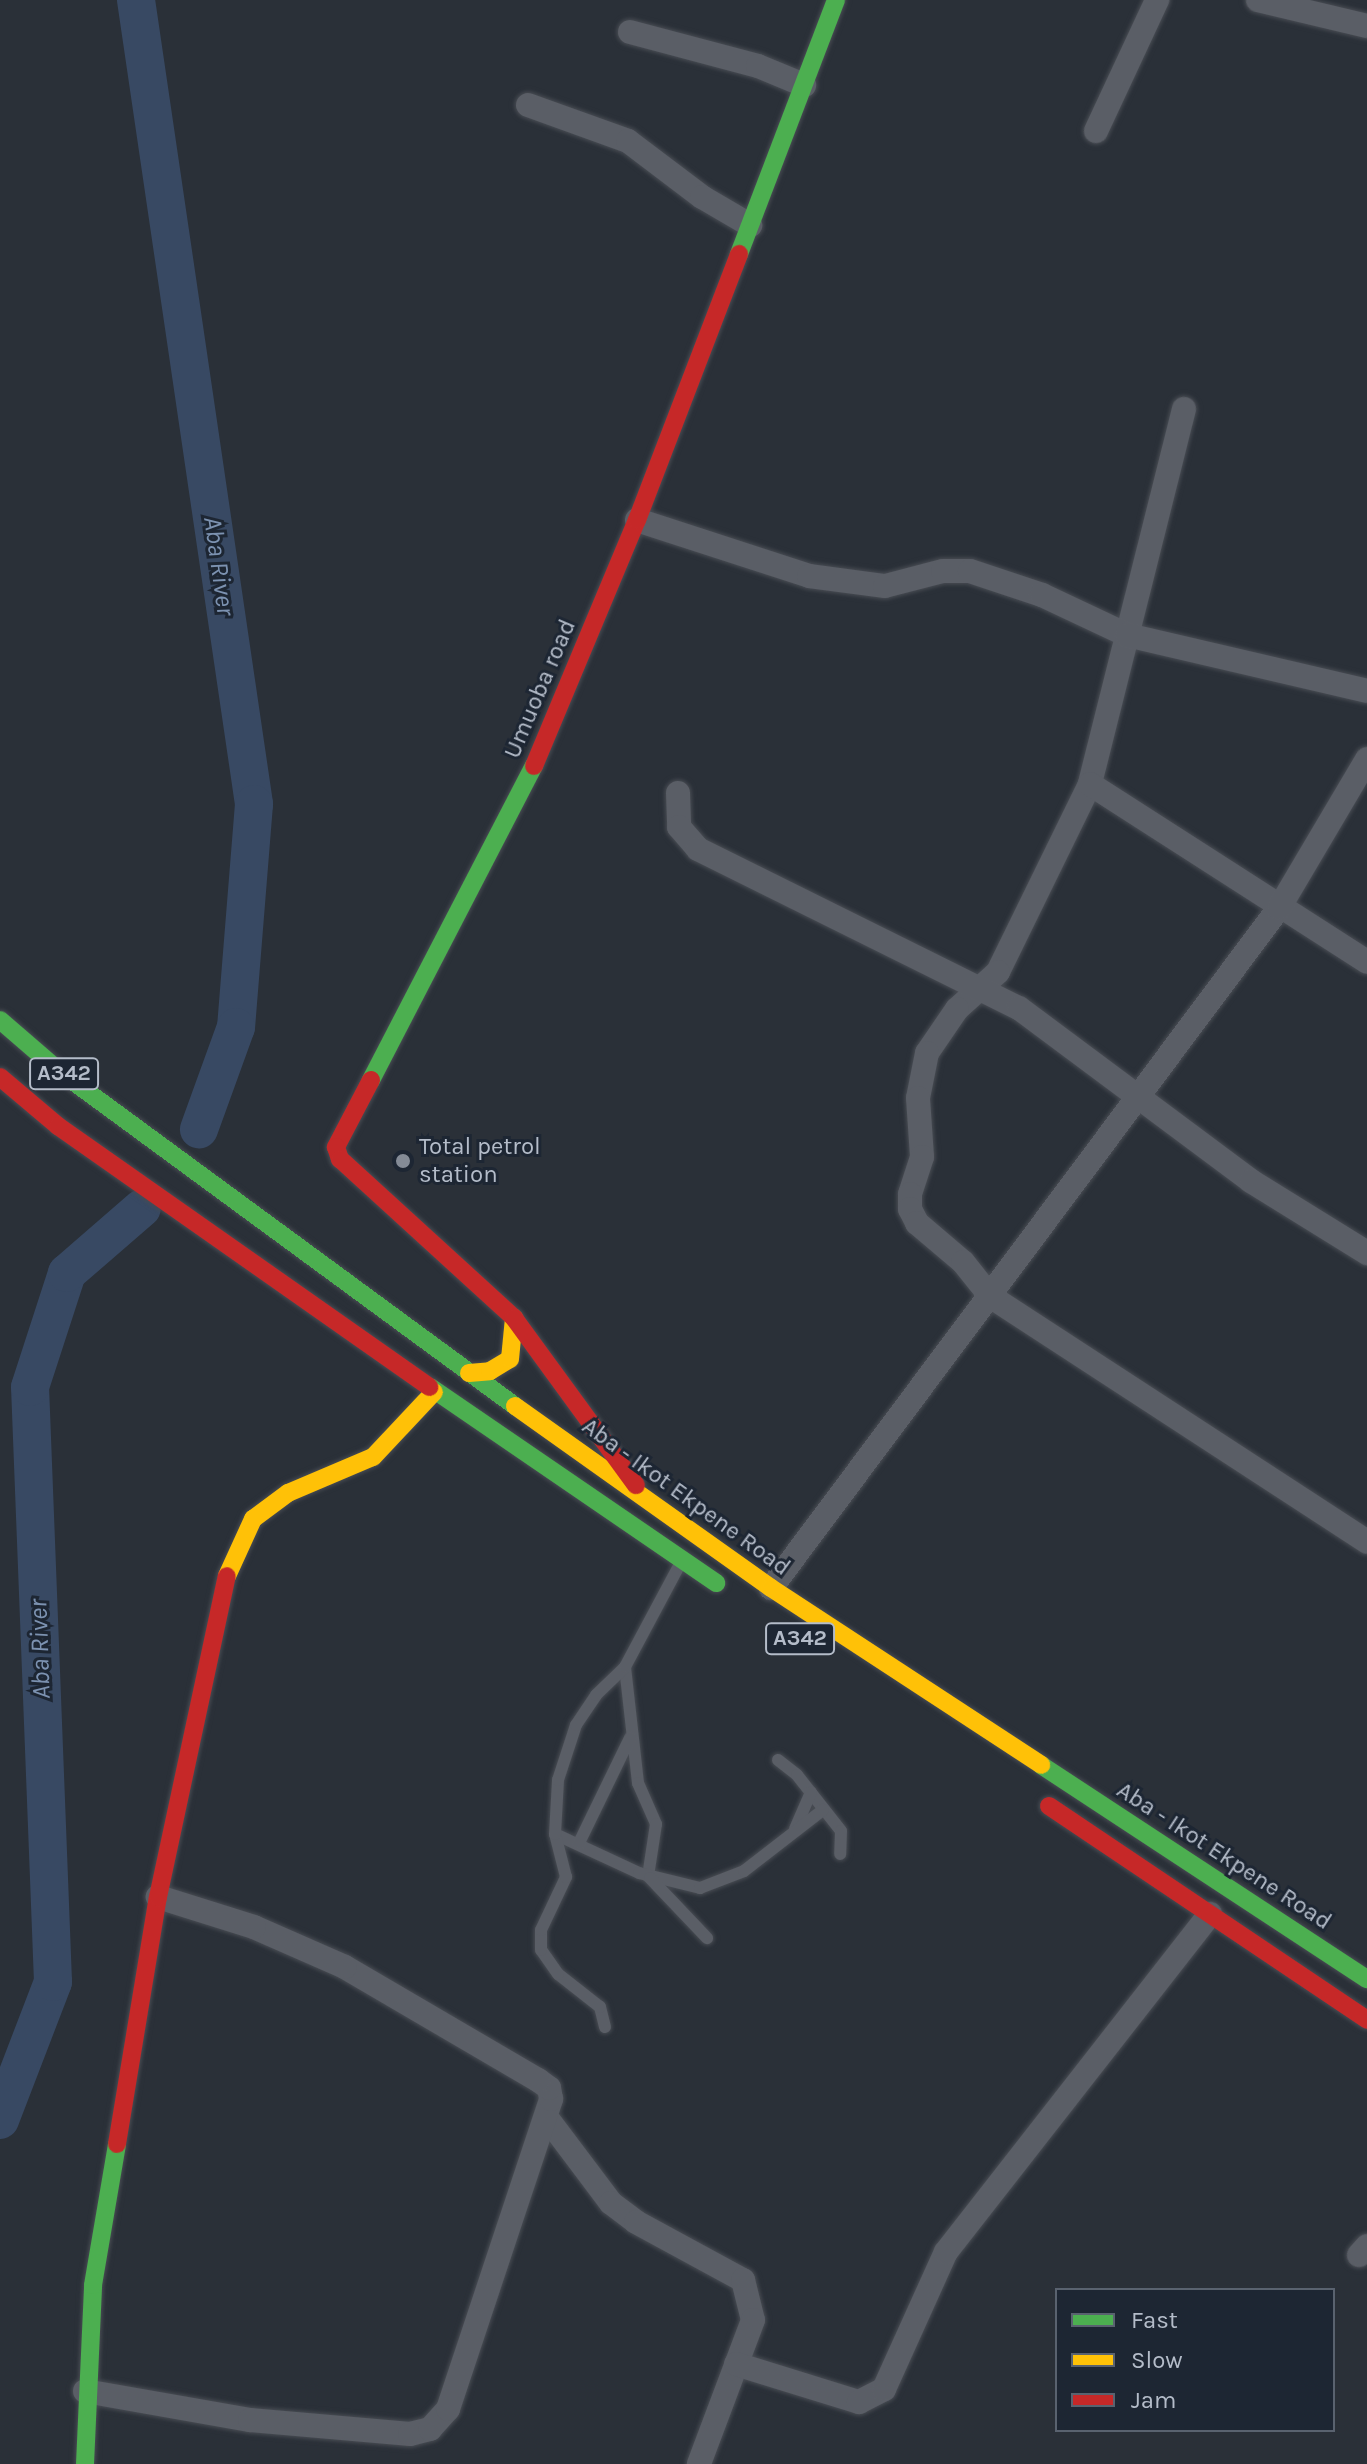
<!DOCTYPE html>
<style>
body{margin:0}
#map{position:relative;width:1367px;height:2464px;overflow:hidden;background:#2a3038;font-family:Karla,sans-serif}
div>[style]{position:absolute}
.river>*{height:38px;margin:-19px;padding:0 19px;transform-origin:19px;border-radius:19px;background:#384963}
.roads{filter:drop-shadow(0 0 2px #484c53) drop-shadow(0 0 2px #484c53)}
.lane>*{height:12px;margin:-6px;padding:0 6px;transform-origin:6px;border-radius:6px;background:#5a5e66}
.street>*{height:24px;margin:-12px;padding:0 12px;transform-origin:12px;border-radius:12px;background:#5a5e66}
.fast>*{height:18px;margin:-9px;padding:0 9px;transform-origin:9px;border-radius:9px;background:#4caf50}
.slow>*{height:18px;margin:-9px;padding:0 9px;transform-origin:9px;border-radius:9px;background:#ffc107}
.jam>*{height:18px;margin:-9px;padding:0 9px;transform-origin:9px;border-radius:9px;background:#c62828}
.dots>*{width:22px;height:22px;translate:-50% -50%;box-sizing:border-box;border:4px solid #1d2633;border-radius:50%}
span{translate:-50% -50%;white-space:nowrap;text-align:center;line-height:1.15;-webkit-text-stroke:6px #1d2633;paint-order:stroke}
.shield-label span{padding:2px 6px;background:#1d2633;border:2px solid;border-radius:6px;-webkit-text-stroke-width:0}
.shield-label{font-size:22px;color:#b4bcc9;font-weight:700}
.street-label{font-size:24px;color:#b4bcc9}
.poi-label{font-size:24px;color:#b4bcc9}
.left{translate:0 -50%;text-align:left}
.water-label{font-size:26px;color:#7c92b1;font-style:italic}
.legend{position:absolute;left:1055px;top:2288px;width:280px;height:144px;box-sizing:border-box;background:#1d2633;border:2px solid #59626f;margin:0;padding:10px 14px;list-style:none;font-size:24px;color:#b4bcc9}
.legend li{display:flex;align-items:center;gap:16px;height:40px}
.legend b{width:40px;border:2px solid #59626f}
</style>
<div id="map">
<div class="river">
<div style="left:136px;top:0;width:813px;rotate:81.65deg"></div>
<div style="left:254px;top:804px;width:224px;rotate:94.6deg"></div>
<div style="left:236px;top:1027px;width:109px;rotate:109.9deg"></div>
<div style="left:0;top:2120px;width:148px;rotate:-69deg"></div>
<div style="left:53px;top:1982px;width:595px;rotate:-92.21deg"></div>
<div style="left:30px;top:1387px;width:120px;rotate:-72deg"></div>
<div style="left:67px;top:1273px;width:99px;rotate:-40.9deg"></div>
</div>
<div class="roads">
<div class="lane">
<div style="left:625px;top:1667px;width:117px;rotate:83.6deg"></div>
<div style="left:638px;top:1783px;width:45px;rotate:66.3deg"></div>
<div style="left:656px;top:1824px;width:53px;rotate:98.7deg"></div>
<div style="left:778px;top:1760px;width:24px;rotate:38deg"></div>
<div style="left:797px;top:1775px;width:71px;rotate:51.8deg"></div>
<div style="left:841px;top:1831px;width:23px;rotate:92deg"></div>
<div style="left:795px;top:1829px;width:40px;rotate:-66.6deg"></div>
<div style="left:555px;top:1834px;width:93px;rotate:24.9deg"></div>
<div style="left:639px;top:1873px;width:63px;rotate:13.8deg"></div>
<div style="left:700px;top:1888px;width:47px;rotate:-21.1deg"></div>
<div style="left:744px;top:1871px;width:100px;rotate:-37.7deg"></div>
<div style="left:579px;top:1843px;width:117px;rotate:-64.1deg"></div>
<div style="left:650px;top:1878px;width:83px;rotate:46.5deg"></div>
<div style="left:605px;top:2027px;width:21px;rotate:-104deg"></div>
<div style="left:600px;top:2007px;width:53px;rotate:-141.8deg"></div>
<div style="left:558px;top:1974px;width:29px;rotate:-125deg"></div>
<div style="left:541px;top:1950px;width:20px;rotate:-90deg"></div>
<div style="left:541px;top:1930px;width:59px;rotate:-64.7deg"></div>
<div style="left:566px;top:1877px;width:44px;rotate:-104.3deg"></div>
<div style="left:555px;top:1834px;width:54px;rotate:-86.8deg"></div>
<div style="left:558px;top:1780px;width:58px;rotate:-71.9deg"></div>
<div style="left:576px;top:1725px;width:36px;rotate:-56deg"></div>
<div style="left:596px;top:1695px;width:40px;rotate:-44deg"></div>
<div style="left:625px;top:1667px;width:115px;rotate:-61.9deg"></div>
</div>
<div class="street">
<div style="left:1258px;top:0;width:112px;rotate:13.4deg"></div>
<div style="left:630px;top:32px;width:132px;rotate:14.9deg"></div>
<div style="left:758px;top:66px;width:50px;rotate:22.4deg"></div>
<div style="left:528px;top:105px;width:106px;rotate:19.8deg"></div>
<div style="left:628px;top:141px;width:93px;rotate:37.1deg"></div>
<div style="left:702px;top:197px;width:56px;rotate:30.3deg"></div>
<div style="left:1096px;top:131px;width:145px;rotate:-65deg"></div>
<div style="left:1184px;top:409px;width:387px;rotate:104.1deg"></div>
<div style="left:1090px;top:784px;width:209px;rotate:116.1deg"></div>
<div style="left:998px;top:972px;width:55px;rotate:137.9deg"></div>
<div style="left:957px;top:1009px;width:53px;rotate:124.3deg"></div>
<div style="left:927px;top:1053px;width:46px;rotate:101.3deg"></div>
<div style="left:918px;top:1098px;width:59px;rotate:86.1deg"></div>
<div style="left:922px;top:1157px;width:39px;rotate:108deg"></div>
<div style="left:910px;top:1194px;width:15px;rotate:90deg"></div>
<div style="left:910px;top:1209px;width:16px;rotate:63deg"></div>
<div style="left:917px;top:1223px;width:60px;rotate:40.3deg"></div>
<div style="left:963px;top:1262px;width:43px;rotate:51.5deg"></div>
<div style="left:990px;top:1296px;width:450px;rotate:33.1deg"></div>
<div style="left:637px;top:520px;width:181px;rotate:18deg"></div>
<div style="left:809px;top:576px;width:77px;rotate:7.5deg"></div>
<div style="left:885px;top:586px;width:60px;rotate:-14.5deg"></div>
<div style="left:943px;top:571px;width:27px"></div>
<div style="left:970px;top:571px;width:76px;rotate:18.4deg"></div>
<div style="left:1042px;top:595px;width:94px;rotate:25.2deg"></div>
<div style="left:1127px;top:635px;width:246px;rotate:13.1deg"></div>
<div style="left:1090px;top:784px;width:329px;rotate:32.7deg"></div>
<div style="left:678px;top:793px;width:34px;rotate:88deg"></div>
<div style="left:679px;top:827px;width:29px;rotate:49deg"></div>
<div style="left:698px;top:849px;width:358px;rotate:26.4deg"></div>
<div style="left:1019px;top:1008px;width:289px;rotate:36.7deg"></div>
<div style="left:1251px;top:1181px;width:137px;rotate:31.8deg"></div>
<div style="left:771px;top:1588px;width:849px;rotate:-53.24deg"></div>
<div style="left:1279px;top:908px;width:173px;rotate:-59.4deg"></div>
<div style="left:547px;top:2118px;width:106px;rotate:53deg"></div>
<div style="left:611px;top:2203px;width:31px;rotate:37deg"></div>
<div style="left:636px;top:2222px;width:122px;rotate:28.5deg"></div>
<div style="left:743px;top:2280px;width:41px;rotate:76deg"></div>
<div style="left:753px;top:2320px;width:154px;rotate:110.6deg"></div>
<div style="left:1359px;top:2255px;width:12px;rotate:-48deg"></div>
<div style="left:736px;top:2364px;width:129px;rotate:17.2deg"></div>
<div style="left:859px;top:2402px;width:28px;rotate:-27deg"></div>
<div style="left:884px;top:2389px;width:150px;rotate:-65.7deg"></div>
<div style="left:946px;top:2252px;width:429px;rotate:-52deg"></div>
<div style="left:85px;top:2391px;width:168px;rotate:10deg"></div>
<div style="left:250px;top:2420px;width:161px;rotate:5deg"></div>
<div style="left:410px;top:2434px;width:21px;rotate:-14deg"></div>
<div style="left:430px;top:2429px;width:27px;rotate:-48deg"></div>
<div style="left:448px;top:2409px;width:327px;rotate:-71.6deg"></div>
<div style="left:551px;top:2099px;width:11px;rotate:-100deg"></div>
<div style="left:549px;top:2088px;width:14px;rotate:-144deg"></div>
<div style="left:538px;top:2080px;width:224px;rotate:-149.7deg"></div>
<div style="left:345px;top:1967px;width:99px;rotate:-156.3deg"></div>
<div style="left:254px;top:1927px;width:101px;rotate:-162.6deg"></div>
</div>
<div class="fast">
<div style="left:739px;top:254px;width:272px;rotate:-69.1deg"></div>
<div style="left:0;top:1020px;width:78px;rotate:40.8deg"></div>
<div style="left:59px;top:1071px;width:566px;rotate:36.3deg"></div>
<div style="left:371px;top:1080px;width:354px;rotate:-62.6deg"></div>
<div style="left:430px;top:1387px;width:347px;rotate:34.4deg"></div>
<div style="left:1041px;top:1765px;width:390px;rotate:33.3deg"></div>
<div style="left:85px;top:2464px;width:179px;rotate:-87.4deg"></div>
<div style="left:93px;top:2285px;width:143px;rotate:-80.3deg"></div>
</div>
<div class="slow">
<div style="left:469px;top:1373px;width:21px;rotate:-5deg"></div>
<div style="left:490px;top:1371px;width:23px;rotate:-31deg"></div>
<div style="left:510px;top:1359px;width:41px;rotate:-84.4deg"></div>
<div style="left:515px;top:1406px;width:314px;rotate:35.4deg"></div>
<div style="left:771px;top:1588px;width:323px;rotate:33.2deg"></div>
<div style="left:227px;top:1576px;width:63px;rotate:-65.5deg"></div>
<div style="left:253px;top:1519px;width:44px;rotate:-36.6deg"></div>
<div style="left:288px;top:1493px;width:92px;rotate:-23deg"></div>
<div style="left:373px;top:1457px;width:89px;rotate:-46.8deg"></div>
</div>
<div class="jam">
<div style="left:534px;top:766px;width:267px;rotate:-67.3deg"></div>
<div style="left:637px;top:520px;width:285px;rotate:-69deg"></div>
<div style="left:0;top:1077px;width:76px;rotate:40.2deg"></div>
<div style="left:58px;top:1126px;width:454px;rotate:35.1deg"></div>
<div style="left:371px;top:1080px;width:76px;rotate:117.6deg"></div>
<div style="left:336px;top:1147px;width:13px;rotate:72deg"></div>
<div style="left:340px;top:1159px;width:236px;rotate:42.4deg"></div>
<div style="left:514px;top:1318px;width:207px;rotate:53.9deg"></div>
<div style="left:1049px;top:1806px;width:383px;rotate:33.9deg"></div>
<div style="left:117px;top:2144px;width:250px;rotate:-80.6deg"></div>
<div style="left:158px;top:1897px;width:328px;rotate:-77.9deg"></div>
</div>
</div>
<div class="dots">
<div style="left:403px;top:1161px;background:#848b96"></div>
</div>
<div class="shield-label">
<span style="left:64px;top:1074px">A342</span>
<span style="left:800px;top:1639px">A342</span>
</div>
<div class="street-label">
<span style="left:540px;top:689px;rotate:-67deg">Umuoba road</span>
<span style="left:686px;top:1497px;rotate:36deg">Aba - Ikot Ekpene Road</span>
<span style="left:1224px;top:1856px;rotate:33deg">Aba - Ikot Ekpene Road</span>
</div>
<div class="poi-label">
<span class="left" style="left:419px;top:1161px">Total petrol<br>station</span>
</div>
<div class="water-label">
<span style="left:219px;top:566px;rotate:82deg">Aba River</span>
<span style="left:40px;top:1649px;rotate:-92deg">Aba River</span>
</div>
<ul class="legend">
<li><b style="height:10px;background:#4caf50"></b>Fast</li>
<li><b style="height:10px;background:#ffc107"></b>Slow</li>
<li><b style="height:10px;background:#c62828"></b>Jam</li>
</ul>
</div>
